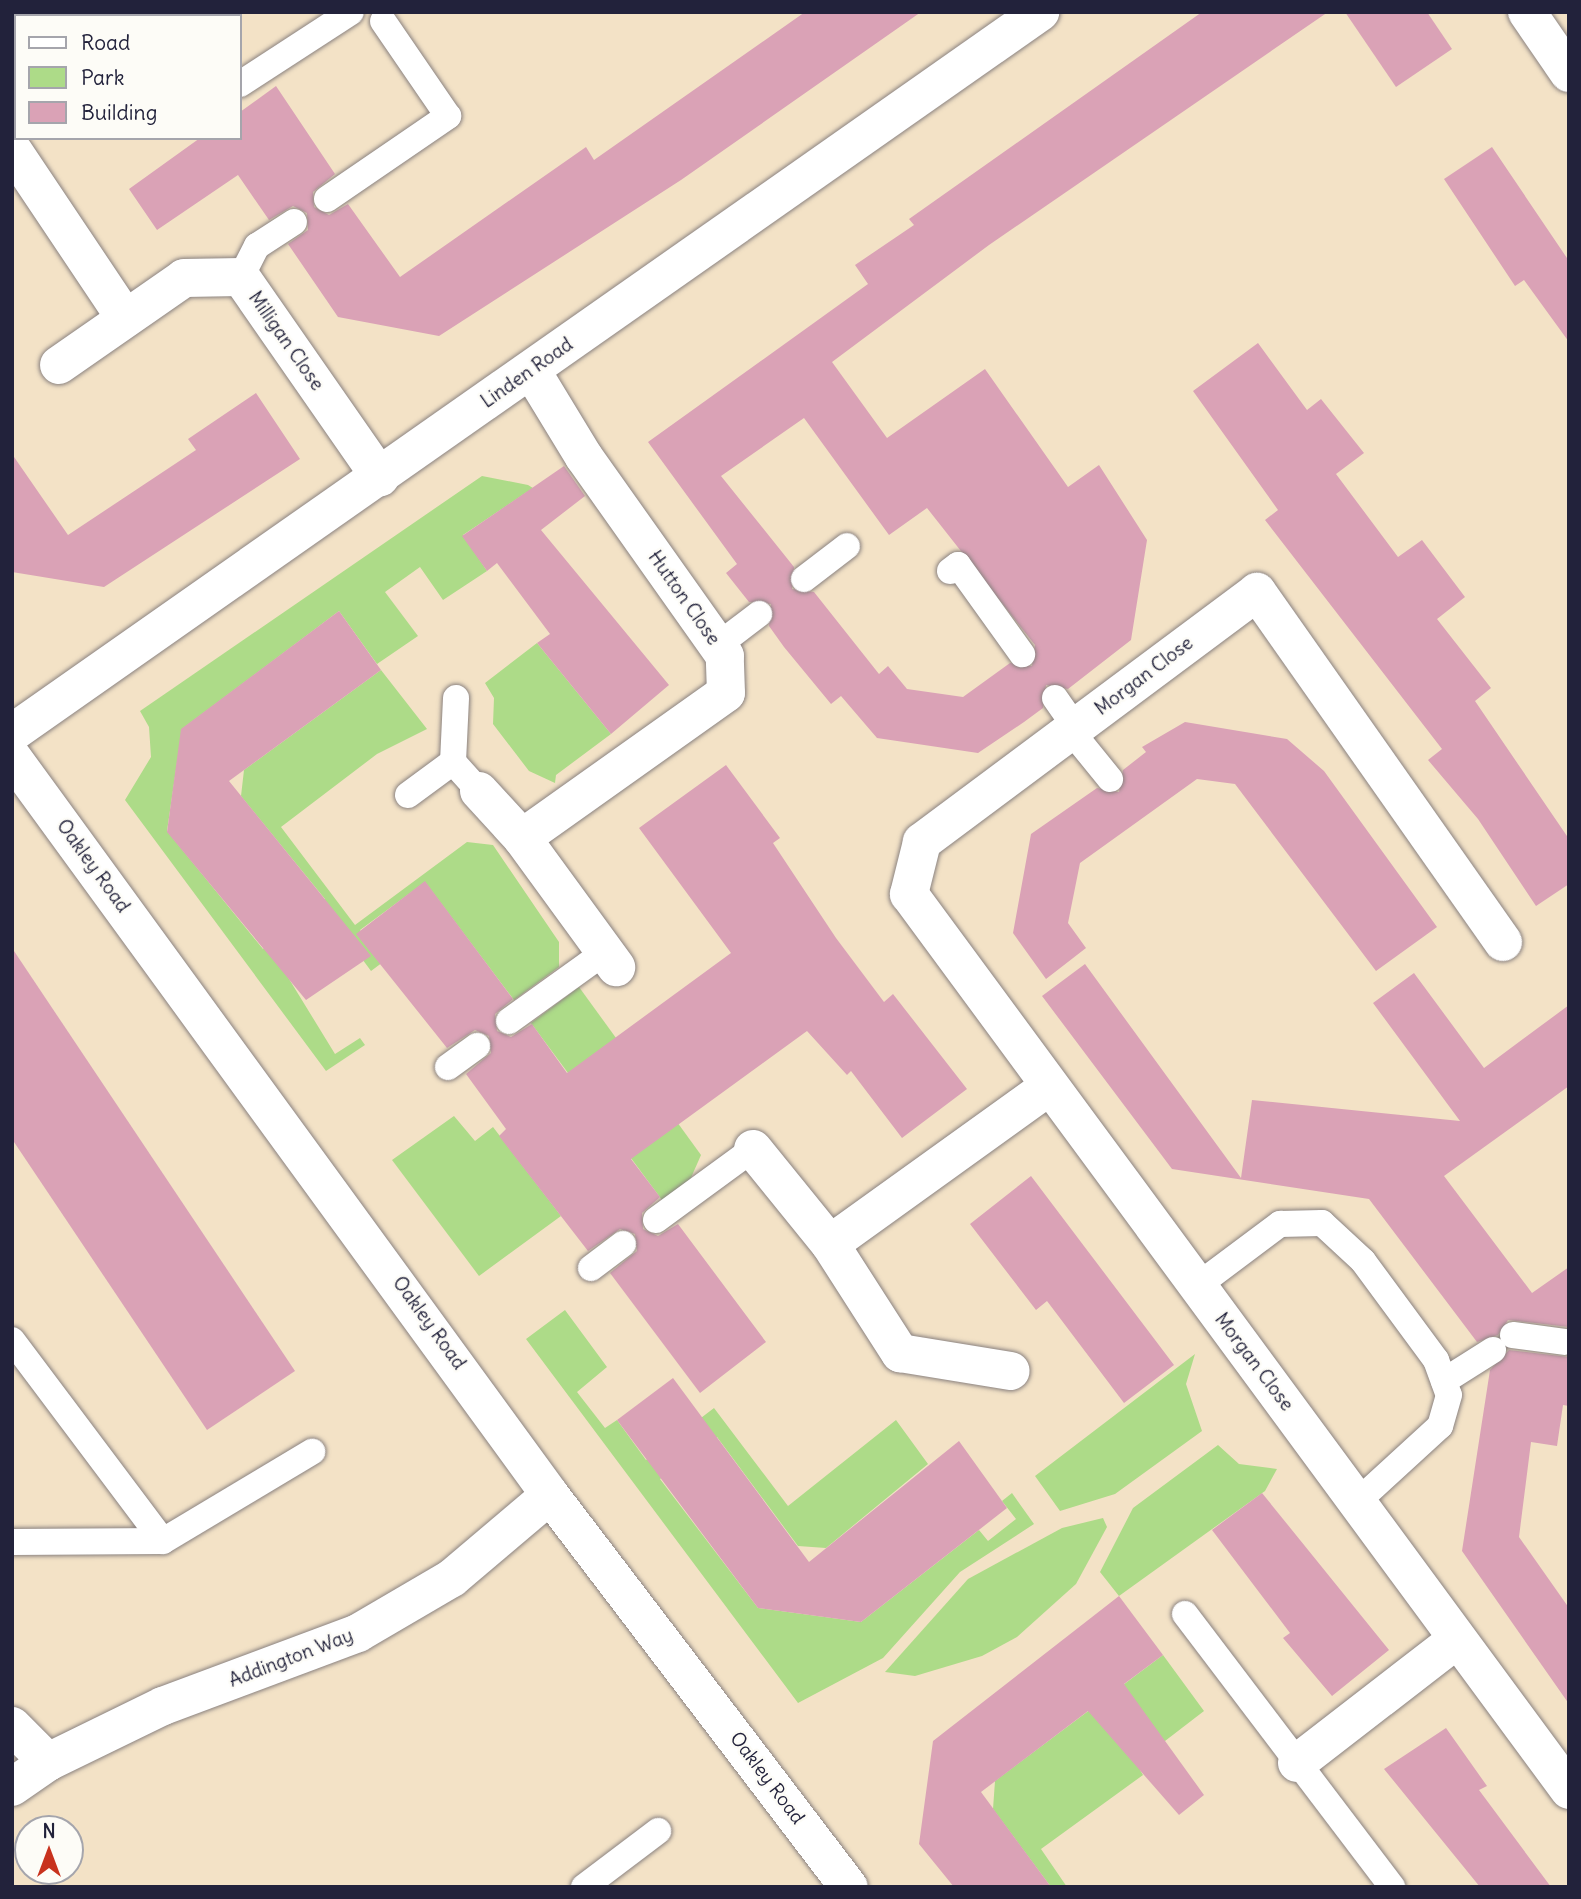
<!DOCTYPE html>
<style>
body{margin:0}
#map{position:relative;width:1581px;height:1899px;overflow:hidden;background:#f3e2c6;font-family:Delius,sans-serif}
div>[style]{position:absolute}
.green>*{inset:0;background:#addb88}
.building>*{inset:0;background:#daa2b6}
.roads{filter:drop-shadow(0 0 2px #8a8280) drop-shadow(0 0 2px #8a8280)}
.service>*{height:26px;margin:-13px;padding:0 13px;transform-origin:13px;border-radius:13px;background:#fff}
.minor>*{height:38px;margin:-19px;padding:0 19px;transform-origin:19px;border-radius:19px;background:#fff}
span{translate:-50% -50%;white-space:nowrap;text-align:center;line-height:1.15;-webkit-text-stroke:5px #fdfcf7;paint-order:stroke}
.street-label{font-size:19px;color:#22223b}
.frame{position:absolute;inset:0;border:14px solid #22223b;pointer-events:none}
.legend{position:absolute;left:14px;top:14px;width:228px;height:126px;box-sizing:border-box;background:#fdfcf7;border:2px solid #a5a5ac;margin:0;padding:9px 12px;list-style:none;font-size:21px;color:#22223b}
.legend li{display:flex;align-items:center;gap:14px;height:35px}
.legend b{width:35px;border:2px solid #a5a5ac}
.north{position:absolute;left:14px;top:1815px;width:70px;height:70px;box-sizing:border-box;background:#fdfcf7;border:2px solid #a5a5ac;border-radius:50%;rotate:0deg;font-size:19px;font-weight:700;line-height:28px;text-align:center;color:#22223b}
.north::after{content:'';display:block;margin:auto;width:24px;height:32px;background:#c8321e;clip-path:polygon(50% 0,100% 100%,50% 72%,0 100%)}
</style>
<div id="map">
<div class="green">
<div style="clip-path:polygon(482px 476px,528px 485px,551px 499px,527px 492px,463px 535px,487px 571px,443px 600px,420px 567px,385px 592px,418px 636px,377px 664px,339px 611px,182px 729px,167px 831px,263px 949px,325px 899px,241px 796px,244px 770px,381px 670px,427px 729px,377px 754px,281px 827px,355px 925px,467px 842px,493px 845px,559px 942px,559px 967px,514px 1000px,425px 882px,360px 930px,383px 962px,371px 971px,343px 933px,278px 961px,335px 1054px,360px 1038px,365px 1045px,326px 1071px,125px 800px,151px 757px,149px 727px,140px 711px)"></div>
<div style="clip-path:polygon(537px 643px,611px 734px,556px 775px,555px 783px,529px 771px,493px 724px,494px 698px,485px 683px)"></div>
<div style="clip-path:polygon(579px 987px,701px 1155px,690px 1180px,662px 1200px,531px 1023px)"></div>
<div style="clip-path:polygon(454px 1116px,475px 1141px,493px 1127px,561px 1216px,479px 1276px,392px 1160px)"></div>
<div style="clip-path:polygon(565px 1310px,607px 1367px,577px 1392px,605px 1428px,617px 1420px,646px 1460px,714px 1408px,788px 1506px,896px 1420px,928px 1464px,826px 1548px,798px 1546px,717px 1437px,660px 1479px,758px 1608px,861px 1622px,979px 1530px,988px 1541px,1016px 1519px,1002px 1501px,1012px 1493px,1034px 1524px,960px 1572px,883px 1658px,798px 1703px,526px 1339px)"></div>
<div style="clip-path:polygon(1195px 1354px,1186px 1384px,1202px 1431px,1115px 1494px,1060px 1511px,1035px 1476px)"></div>
<div style="clip-path:polygon(1218px 1445px,1239px 1464px,1277px 1469px,1265px 1491px,1119px 1596px,1100px 1572px,1133px 1508px)"></div>
<div style="clip-path:polygon(1103px 1518px,1107px 1527px,1076px 1584px,1017px 1637px,982px 1656px,915px 1676px,885px 1672px,968px 1579px,1062px 1528px)"></div>
<div style="clip-path:polygon(1163px 1655px,1204px 1711px,1165px 1741px,1140px 1770px,1143px 1775px,1041px 1849px,1067px 1887px,1051px 1887px,993px 1809px,995px 1781px)"></div>
</div>
<div class="building">
<div style="clip-path:polygon(805px 12px,921px 12px,681px 180px,439px 336px,338px 317px,288px 244px,308px 230px,307px 213px,293px 206px,269px 220px,238px 175px,157px 230px,129px 189px,200px 138px,240px 138px,240px 112px,276px 86px,335px 174px,313px 192px,314px 207px,329px 215px,348px 204px,400px 277px,586px 147px,594px 160px)"></div>
<div style="clip-path:polygon(evenodd,1202px 12px,1328px 12px,989px 245px,832px 362px,887px 438px,985px 369px,1068px 487px,1099px 465px,1147px 540px,1131px 640px,1068px 689px,1046px 685px,1043px 708px,1024px 722px,978px 753px,877px 738px,841px 696px,831px 704px,784px 647px,769px 626px,771px 604px,749px 602px,726px 573px,737px 564px,648px 442px,868px 284px,855px 265px,914px 225px,909px 219px,1202px 12px,804px 418px,889px 535px,927px 508px,1035px 645px,1032px 666px,1010px 663px,963px 697px,907px 689px,888px 666px,879px 674px,814px 592px,792px 589px,794px 567px,721px 476px,804px 418px)"></div>
<div style="clip-path:polygon(1345px 12px,1427px 12px,1452px 49px,1396px 87px)"></div>
<div style="clip-path:polygon(1492px 147px,1569px 261px,1569px 342px,1524px 280px,1515px 286px,1444px 179px)"></div>
<div style="clip-path:polygon(1258px 343px,1307px 410px,1321px 399px,1364px 453px,1336px 474px,1398px 557px,1422px 540px,1465px 597px,1437px 619px,1491px 688px,1475px 701px,1569px 839px,1569px 884px,1536px 906px,1478px 819px,1428px 760px,1442px 749px,1265px 520px,1278px 510px,1193px 391px)"></div>
<div style="clip-path:polygon(256px 393px,300px 459px,104px 587px,12px 572px,12px 454px,68px 535px,196px 450px,188px 439px)"></div>
<div style="clip-path:polygon(564px 466px,585px 496px,541px 530px,669px 685px,611px 734px,537px 643px,550px 634px,497px 563px,487px 571px,462px 536px)"></div>
<div style="clip-path:polygon(339px 611px,381px 670px,229px 781px,371px 956px,306px 1000px,167px 832px,181px 729px)"></div>
<div style="clip-path:polygon(1185px 722px,1287px 739px,1324px 771px,1437px 927px,1376px 971px,1235px 784px,1197px 779px,1080px 863px,1068px 923px,1086px 948px,1046px 979px,1013px 933px,1031px 834px,1097px 788px,1119px 792px,1123px 770px,1146px 752px,1142px 747px)"></div>
<div style="clip-path:polygon(726px 765px,780px 838px,773px 843px,836px 938px,884px 1002px,893px 994px,967px 1089px,902px 1138px,851px 1071px,847px 1075px,807px 1031px,631px 1159px,660px 1197px,642px 1213px,643px 1229px,658px 1236px,678px 1224px,766px 1342px,700px 1393px,610px 1273px,637px 1251px,635px 1234px,620px 1229px,588px 1251px,499px 1136px,506px 1129px,466px 1074px,491px 1053px,489px 1036px,475px 1030px,447px 1048px,356px 934px,425px 881px,513px 999px,495px 1014px,497px 1031px,511px 1037px,532px 1024px,567px 1073px,731px 953px,639px 828px)"></div>
<div style="clip-path:polygon(12px 948px,295px 1371px,207px 1430px,12px 1139px)"></div>
<div style="clip-path:polygon(1085px 964px,1241px 1178px,1252px 1100px,1460px 1121px,1373px 1003px,1414px 973px,1484px 1068px,1569px 1005px,1569px 1086px,1444px 1176px,1532px 1293px,1569px 1267px,1569px 1327px,1508px 1320px,1498px 1335px,1477px 1342px,1369px 1199px,1172px 1169px,1042px 996px)"></div>
<div style="clip-path:polygon(1031px 1176px,1174px 1365px,1124px 1403px,1047px 1301px,1036px 1310px,970px 1224px)"></div>
<div style="clip-path:polygon(1509px 1350px,1569px 1357px,1569px 1406px,1563px 1405px,1557px 1446px,1531px 1442px,1519px 1537px,1569px 1608px,1569px 1704px,1462px 1551px,1490px 1370px)"></div>
<div style="clip-path:polygon(673px 1378px,809px 1562px,959px 1441px,1007px 1508px,861px 1622px,758px 1608px,617px 1420px)"></div>
<div style="clip-path:polygon(1262px 1493px,1389px 1650px,1332px 1696px,1283px 1638px,1290px 1633px,1212px 1530px)"></div>
<div style="clip-path:polygon(1119px 1596px,1163px 1655px,1124px 1684px,1204px 1795px,1179px 1815px,1088px 1711px,981px 1792px,1051px 1887px,954px 1887px,919px 1844px,933px 1741px)"></div>
<div style="clip-path:polygon(1446px 1728px,1487px 1786px,1479px 1790px,1551px 1887px,1480px 1887px,1384px 1769px)"></div>
</div>
<div class="roads">
<div class="service">
<div style="left:240px;top:84px;width:132px;rotate:-33deg"></div>
<div style="left:327px;top:199px;width:147px;rotate:-34.4deg"></div>
<div style="left:448px;top:116px;width:115px;rotate:-124.4deg"></div>
<div style="left:241px;top:277px;width:35px;rotate:-63deg"></div>
<div style="left:257px;top:246px;width:44px;rotate:-33deg"></div>
<div style="left:950px;top:571px;width:10px;rotate:-37deg"></div>
<div style="left:958px;top:565px;width:110px;rotate:54.3deg"></div>
<div style="left:804px;top:579px;width:54px;rotate:-37.5deg"></div>
<div style="left:717px;top:646px;width:53px;rotate:-37.3deg"></div>
<div style="left:1055px;top:698px;width:35px;rotate:55deg"></div>
<div style="left:1071px;top:731px;width:62px;rotate:50.9deg"></div>
<div style="left:453px;top:762px;width:64px;rotate:-87.3deg"></div>
<div style="left:408px;top:795px;width:56px;rotate:-36.3deg"></div>
<div style="left:453px;top:762px;width:39px;rotate:48deg"></div>
<div style="left:509px;top:1021px;width:118px;rotate:-35.7deg"></div>
<div style="left:448px;top:1067px;width:36px;rotate:-36deg"></div>
<div style="left:656px;top:1220px;width:120px;rotate:-36.2deg"></div>
<div style="left:591px;top:1268px;width:40px;rotate:-37deg"></div>
<div style="left:1197px;top:1286px;width:104px;rotate:-36.8deg"></div>
<div style="left:1280px;top:1224px;width:42px;rotate:-1.4deg"></div>
<div style="left:1322px;top:1223px;width:56px;rotate:42.8deg"></div>
<div style="left:1363px;top:1261px;width:123px;rotate:53.6deg"></div>
<div style="left:1436px;top:1360px;width:37px;rotate:70deg"></div>
<div style="left:1449px;top:1395px;width:32px;rotate:106deg"></div>
<div style="left:1440px;top:1426px;width:114px;rotate:137.5deg"></div>
<div style="left:1513px;top:1335px;width:52px;rotate:7.7deg"></div>
<div style="left:12px;top:1340px;width:251px;rotate:53.1deg"></div>
<div style="left:1444px;top:1381px;width:58px;rotate:-32.3deg"></div>
<div style="left:12px;top:1542px;width:151px;rotate:-0.4deg"></div>
<div style="left:163px;top:1541px;width:174px;rotate:-30.9deg"></div>
<div style="left:1185px;top:1614px;width:343px;rotate:52.8deg"></div>
<div style="left:584px;top:1887px;width:93px;rotate:-37.1deg"></div>
</div>
<div class="minor">
<div style="left:1527px;top:12px;width:74px;rotate:55.5deg"></div>
<div style="left:14px;top:152px;width:200px;rotate:56.2deg"></div>
<div style="left:59px;top:365px;width:152px;rotate:-34.8deg"></div>
<div style="left:184px;top:278px;width:57px;rotate:-1deg"></div>
<div style="left:241px;top:277px;width:244px;rotate:55.2deg"></div>
<div style="left:12px;top:733px;width:1256px;rotate:-35.04deg"></div>
<div style="left:12px;top:757px;width:913px;rotate:53.91deg"></div>
<div style="left:550px;top:1495px;width:493px;rotate:52.7deg"></div>
<div style="left:479px;top:791px;width:64px;rotate:47.5deg"></div>
<div style="left:522px;top:838px;width:250px;rotate:-35.4deg"></div>
<div style="left:726px;top:693px;width:37px;rotate:-92deg"></div>
<div style="left:725px;top:656px;width:244px;rotate:-125.3deg"></div>
<div style="left:584px;top:457px;width:102px;rotate:-121.3deg"></div>
<div style="left:522px;top:838px;width:160px;rotate:53.9deg"></div>
<div style="left:1503px;top:942px;width:428px;rotate:-125.1deg"></div>
<div style="left:1257px;top:592px;width:418px;rotate:143.3deg"></div>
<div style="left:922px;top:842px;width:54px;rotate:104deg"></div>
<div style="left:909px;top:894px;width:1113px;rotate:53.62deg"></div>
<div style="left:753px;top:1149px;width:122px;rotate:51deg"></div>
<div style="left:830px;top:1244px;width:267px;rotate:-35.7deg"></div>
<div style="left:830px;top:1244px;width:130px;rotate:57.3deg"></div>
<div style="left:900px;top:1353px;width:112px;rotate:9.2deg"></div>
<div style="left:12px;top:1726px;width:51px;rotate:45deg"></div>
<div style="left:1297px;top:1763px;width:200px;rotate:-37.7deg"></div>
<div style="left:12px;top:1787px;width:44px;rotate:-34.8deg"></div>
<div style="left:48px;top:1762px;width:128px;rotate:-26deg"></div>
<div style="left:163px;top:1706px;width:208px;rotate:-20.5deg"></div>
<div style="left:358px;top:1633px;width:109px;rotate:-30.3deg"></div>
<div style="left:452px;top:1578px;width:128px;rotate:-40.3deg"></div>
</div>
</div>
<div class="street-label">
<span style="left:286px;top:341px;rotate:55deg">Milligan Close</span>
<span style="left:527px;top:373px;rotate:-35deg">Linden Road</span>
<span style="left:684px;top:598px;rotate:55deg">Hutton Close</span>
<span style="left:1144px;top:676px;rotate:-37deg">Morgan Close</span>
<span style="left:93px;top:866px;rotate:54deg">Oakley Road</span>
<span style="left:429px;top:1323px;rotate:54deg">Oakley Road</span>
<span style="left:1254px;top:1362px;rotate:53deg">Morgan Close</span>
<span style="left:291px;top:1658px;rotate:-21deg">Addington Way</span>
<span style="left:767px;top:1778px;rotate:53deg">Oakley Road</span>
</div>
<div class="frame"></div>
<ul class="legend">
<li><b style="height:9px;background:#fff"></b>Road</li>
<li><b style="height:19px;background:#addb88"></b>Park</li>
<li><b style="height:19px;background:#daa2b6"></b>Building</li>
</ul>
<div class="north">N</div>
</div>
